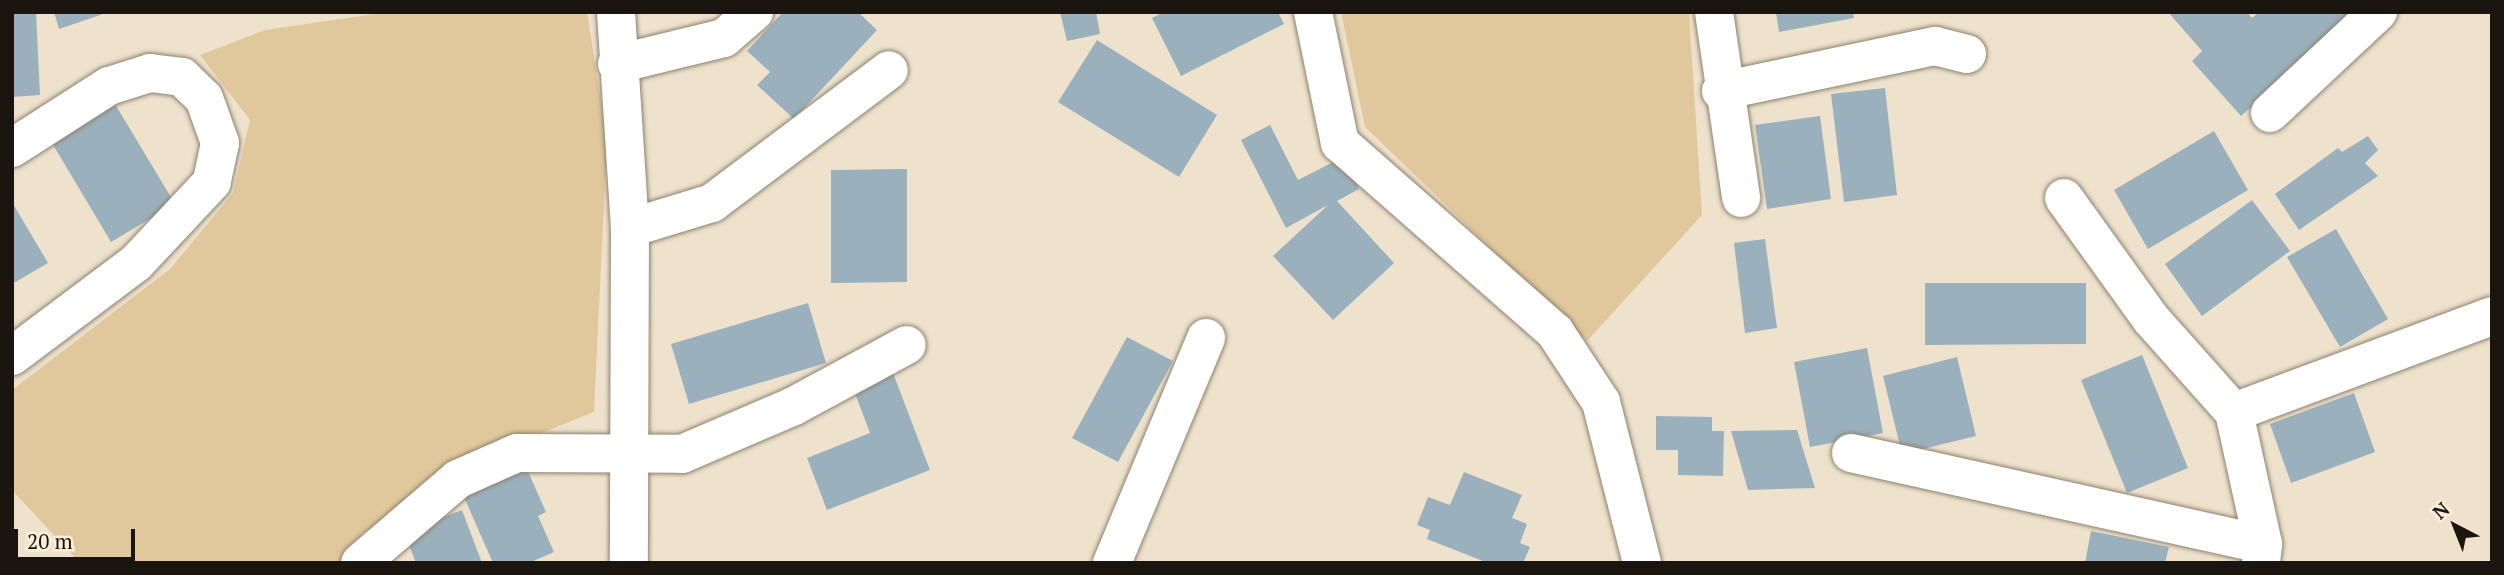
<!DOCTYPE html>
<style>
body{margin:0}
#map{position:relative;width:2504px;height:575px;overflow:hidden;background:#eee2cd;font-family:"PT Serif",serif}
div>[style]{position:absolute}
.green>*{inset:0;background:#e1c89c}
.building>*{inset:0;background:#9ab1bd}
.roads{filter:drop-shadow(0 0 2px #8d826f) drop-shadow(0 0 2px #8d826f)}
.minor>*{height:38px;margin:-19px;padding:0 19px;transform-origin:19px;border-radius:19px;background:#fff}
span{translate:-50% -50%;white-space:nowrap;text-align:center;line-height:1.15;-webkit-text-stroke:7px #fbefda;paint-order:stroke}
.frame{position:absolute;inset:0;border:14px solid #1a160f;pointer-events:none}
.north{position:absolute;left:2420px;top:491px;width:70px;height:70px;-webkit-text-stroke:5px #fbefda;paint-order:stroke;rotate:318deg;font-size:19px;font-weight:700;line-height:28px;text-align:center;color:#1a160f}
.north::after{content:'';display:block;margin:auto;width:24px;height:32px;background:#1a160f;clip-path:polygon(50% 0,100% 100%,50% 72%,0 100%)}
.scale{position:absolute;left:14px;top:529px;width:121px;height:32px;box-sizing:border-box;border:4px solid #1a160f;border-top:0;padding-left:9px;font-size:21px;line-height:24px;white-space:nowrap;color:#1a160f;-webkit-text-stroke:5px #fbefda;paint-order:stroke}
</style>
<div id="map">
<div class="green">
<div style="clip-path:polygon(388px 12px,587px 12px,607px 141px,594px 412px,469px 462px,361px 535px,339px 563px,80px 563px,12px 490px,12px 390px,170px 269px,233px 193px,250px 120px,200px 55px,265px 30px)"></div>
<div style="clip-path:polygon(1341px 12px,1689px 12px,1702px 215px,1587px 341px,1365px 127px)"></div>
</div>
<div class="building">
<div style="clip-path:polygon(12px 12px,36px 12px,40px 95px,12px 97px)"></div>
<div style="clip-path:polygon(54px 12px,106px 12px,106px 13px,59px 29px)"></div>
<div style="clip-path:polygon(783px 12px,858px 12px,877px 30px,794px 119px,757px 85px,770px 72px,747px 51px)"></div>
<div style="clip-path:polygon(1060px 12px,1096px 12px,1100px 34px,1067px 41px)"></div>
<div style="clip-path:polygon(1164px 12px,1278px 12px,1284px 24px,1181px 76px,1152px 18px)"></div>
<div style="clip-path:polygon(1776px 12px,1853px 12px,1854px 18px,1779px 32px)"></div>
<div style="clip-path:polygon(2168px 12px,2247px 12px,2252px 18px,2259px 12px,2359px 12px,2241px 116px,2192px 61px,2202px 51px)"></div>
<div style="clip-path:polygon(1097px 40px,1217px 115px,1179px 177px,1058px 102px)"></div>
<div style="clip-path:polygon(1885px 88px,1897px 195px,1844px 202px,1831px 94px)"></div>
<div style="clip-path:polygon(115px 104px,175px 204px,111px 242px,52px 143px)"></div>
<div style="clip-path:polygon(1820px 116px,1831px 199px,1767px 209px,1755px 125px)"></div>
<div style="clip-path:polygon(1270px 125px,1298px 180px,1343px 157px,1359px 189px,1337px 201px,1394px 263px,1333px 320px,1273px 256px,1328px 205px,1286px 228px,1241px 140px)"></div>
<div style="clip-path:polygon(2214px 131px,2248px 190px,2148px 249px,2114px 190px)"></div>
<div style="clip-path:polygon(2368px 136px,2378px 150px,2365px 163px,2378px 176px,2299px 230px,2275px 194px,2338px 148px,2342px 152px)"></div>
<div style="clip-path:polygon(907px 169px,907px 282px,831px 283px,831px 170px)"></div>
<div style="clip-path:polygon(2252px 200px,2290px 251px,2202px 316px,2165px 264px)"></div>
<div style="clip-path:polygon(12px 202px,48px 263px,12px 284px)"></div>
<div style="clip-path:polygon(2336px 229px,2388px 319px,2340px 347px,2287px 257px)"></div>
<div style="clip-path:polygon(1765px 239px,1777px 328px,1745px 333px,1734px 243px)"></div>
<div style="clip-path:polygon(1925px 283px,2086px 283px,2086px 344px,1925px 345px)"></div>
<div style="clip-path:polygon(808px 303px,826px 363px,689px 404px,671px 344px)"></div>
<div style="clip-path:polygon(1127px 337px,1173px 361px,1118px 462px,1072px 438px)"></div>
<div style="clip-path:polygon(1867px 348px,1883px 433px,1810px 447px,1794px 362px)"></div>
<div style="clip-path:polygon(2142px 355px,2188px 468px,2127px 493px,2081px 380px)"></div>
<div style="clip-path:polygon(1957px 357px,1976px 436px,1902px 454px,1883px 376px)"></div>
<div style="clip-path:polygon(893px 373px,930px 470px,827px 510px,807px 458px,870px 433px,853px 388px)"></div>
<div style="clip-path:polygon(2354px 393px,2375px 452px,2291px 483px,2270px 424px)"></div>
<div style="clip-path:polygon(1656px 416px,1712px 417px,1712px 431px,1724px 431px,1723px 476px,1678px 475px,1678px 450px,1656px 450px)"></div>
<div style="clip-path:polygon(1797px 430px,1815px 488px,1748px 490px,1731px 431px)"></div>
<div style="clip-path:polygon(523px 460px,546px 512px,538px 516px,554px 552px,529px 563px,493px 563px,460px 488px)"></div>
<div style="clip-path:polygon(1464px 472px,1522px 495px,1512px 518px,1527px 524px,1520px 543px,1530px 547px,1523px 563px,1488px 563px,1427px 539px,1430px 530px,1417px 525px,1428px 497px,1450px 505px)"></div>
<div style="clip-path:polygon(462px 510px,482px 563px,416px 563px,404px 532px)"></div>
<div style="clip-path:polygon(2091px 531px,2169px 547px,2165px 563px,2085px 563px)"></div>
</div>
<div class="roads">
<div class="minor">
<div style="left:616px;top:12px;width:216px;rotate:86.3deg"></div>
<div style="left:630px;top:228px;width:335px;rotate:90.2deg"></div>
<div style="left:1313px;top:12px;width:134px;rotate:78.4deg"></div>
<div style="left:1340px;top:143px;width:286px;rotate:41.3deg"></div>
<div style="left:1555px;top:332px;width:84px;rotate:56.7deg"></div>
<div style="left:1601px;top:402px;width:166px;rotate:75.7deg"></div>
<div style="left:1714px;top:12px;width:188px;rotate:81.7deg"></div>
<div style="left:617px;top:64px;width:110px;rotate:-13.7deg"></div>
<div style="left:724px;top:38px;width:40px;rotate:-41deg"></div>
<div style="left:1721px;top:91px;width:219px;rotate:-11.9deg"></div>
<div style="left:1935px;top:46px;width:33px;rotate:14deg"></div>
<div style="left:2270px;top:113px;width:148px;rotate:-43.1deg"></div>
<div style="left:12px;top:148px;width:115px;rotate:-32.6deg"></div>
<div style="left:109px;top:86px;width:43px;rotate:-17.6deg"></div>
<div style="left:150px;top:73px;width:32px;rotate:7deg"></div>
<div style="left:182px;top:77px;width:30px;rotate:44deg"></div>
<div style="left:204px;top:98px;width:48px;rotate:70.4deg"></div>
<div style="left:220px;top:143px;width:40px;rotate:102deg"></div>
<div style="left:212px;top:182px;width:111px;rotate:133.2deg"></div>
<div style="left:136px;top:263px;width:155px;rotate:143.1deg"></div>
<div style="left:2064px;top:198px;width:149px;rotate:54.3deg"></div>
<div style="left:2151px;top:319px;width:125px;rotate:48.3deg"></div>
<div style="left:2234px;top:412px;width:135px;rotate:77.6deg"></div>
<div style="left:2263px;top:544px;width:19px;rotate:96deg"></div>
<div style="left:630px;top:228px;width:86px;rotate:-17deg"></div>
<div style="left:712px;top:203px;width:221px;rotate:-36.9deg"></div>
<div style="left:2234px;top:412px;width:275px;rotate:-20.4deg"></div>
<div style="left:1851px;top:453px;width:422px;rotate:12.5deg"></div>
<div style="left:360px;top:563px;width:129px;rotate:-40.6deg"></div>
<div style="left:458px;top:479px;width:64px;rotate:-23.8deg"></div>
<div style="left:517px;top:453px;width:165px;rotate:0.3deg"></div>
<div style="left:682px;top:454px;width:122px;rotate:-23.2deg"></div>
<div style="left:794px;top:406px;width:128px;rotate:-28.4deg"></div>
<div style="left:1112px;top:563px;width:244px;rotate:-67.3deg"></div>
</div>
</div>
<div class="frame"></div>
<div class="north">N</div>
<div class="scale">20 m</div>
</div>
